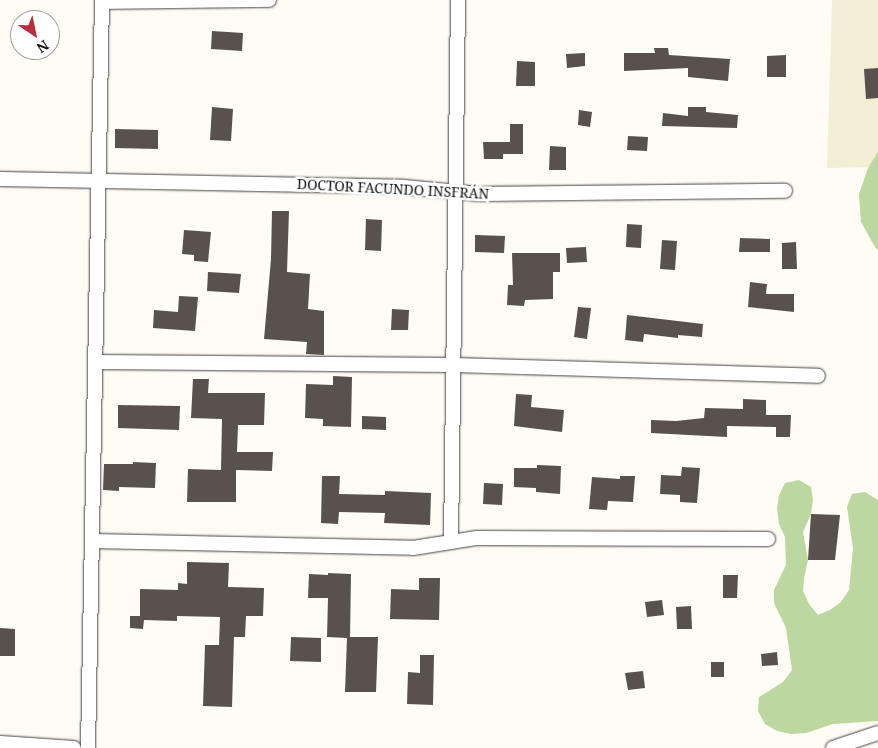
<!DOCTYPE html>
<meta charset="utf-8">
<style>
body{margin:0}
#map{position:relative;width:878px;height:748px;overflow:hidden;background:#fefcf4;font-family:"Noto Serif",serif}
div>[style]{position:absolute}
.farmland>*{inset:0;background:#f3efd5}
.forest>*{inset:0;background:#bcd79f}
.building>*{inset:0;background:#58514d}
.roads{filter:drop-shadow(0 0 1px #434343) drop-shadow(0 0 1px #434343)}
.minor>*{height:14px;margin:-7px;padding:0 7px;transform-origin:7px;border-radius:7px;background:#fff}
span{translate:-50% -50%;white-space:nowrap;text-align:center;line-height:1.15;-webkit-text-stroke:5px #fff;paint-order:stroke}
.street-label{font-size:14px;color:#101010}
.north{position:absolute;left:10px;top:10px;width:50px;height:50px;box-sizing:border-box;background:#fff;border:1px solid #9f9f9f;border-radius:50%;rotate:146deg;font-size:14px;font-weight:700;line-height:20px;text-align:center;color:#101010}
.north::after{content:'';display:block;margin:auto;width:18px;height:22px;background:#b8303f;clip-path:polygon(50% 0,100% 100%,50% 72%,0 100%)}
</style>
<div id="map">
<div class="farmland">
<div style="clip-path:polygon(832px 0,878px 0,878px 167px,827px 168px)"></div>
</div>
<div class="forest">
<div style="clip-path:polygon(878px 152px,878px 250px,875px 247px,861px 222px,859px 194px,868px 168px)"></div>
<div style="clip-path:polygon(799px 480px,811px 487px,813px 500px,811px 514px,803px 532px,808px 560px,804px 578px,803px 591px,809px 604px,818px 615px,830px 610px,841px 602px,849px 590px,853px 548px,847px 507px,852px 494px,865px 492px,878px 500px,878px 721px,833px 724px,806px 733px,791px 734px,777px 731px,765px 724px,758px 711px,759px 697px,783px 682px,792px 670px,786px 628px,774px 603px,774px 590px,786px 565px,785px 537px,779px 524px,777px 509px,779px 495px,785px 483px)"></div>
</div>
<div class="building">
<div style="clip-path:polygon(212px 31px,243px 33px,242px 51px,211px 49px)"></div>
<div style="clip-path:polygon(654px 48px,668px 48px,669px 55px,730px 59px,728px 81px,688px 77px,688px 68px,624px 71px,624px 53px,655px 53px)"></div>
<div style="clip-path:polygon(585px 53px,585px 66px,567px 68px,566px 54px)"></div>
<div style="clip-path:polygon(786px 55px,786px 77px,767px 77px,767px 56px)"></div>
<div style="clip-path:polygon(517px 61px,535px 62px,535px 86px,516px 86px)"></div>
<div style="clip-path:polygon(878px 68px,878px 98px,866px 99px,864px 69px)"></div>
<div style="clip-path:polygon(212px 107px,233px 109px,231px 141px,210px 140px)"></div>
<div style="clip-path:polygon(688px 107px,706px 107px,706px 112px,738px 115px,737px 128px,662px 126px,663px 113px,688px 116px)"></div>
<div style="clip-path:polygon(579px 110px,592px 112px,590px 127px,578px 125px)"></div>
<div style="clip-path:polygon(510px 124px,523px 124px,523px 154px,503px 154px,503px 159px,484px 159px,483px 142px,510px 142px)"></div>
<div style="clip-path:polygon(115px 129px,158px 130px,158px 149px,115px 148px)"></div>
<div style="clip-path:polygon(628px 136px,648px 137px,647px 151px,627px 150px)"></div>
<div style="clip-path:polygon(550px 146px,566px 147px,566px 170px,549px 170px)"></div>
<div style="clip-path:polygon(272px 211px,289px 211px,287px 272px,310px 274px,308px 309px,324px 311px,324px 355px,306px 354px,307px 342px,264px 339px,271px 259px)"></div>
<div style="clip-path:polygon(366px 219px,382px 220px,381px 251px,365px 250px)"></div>
<div style="clip-path:polygon(627px 224px,642px 225px,641px 248px,626px 247px)"></div>
<div style="clip-path:polygon(184px 230px,211px 232px,208px 262px,194px 261px,194px 255px,182px 254px)"></div>
<div style="clip-path:polygon(475px 235px,505px 236px,504px 253px,475px 252px)"></div>
<div style="clip-path:polygon(740px 238px,770px 239px,770px 252px,739px 252px)"></div>
<div style="clip-path:polygon(662px 240px,677px 241px,675px 270px,660px 269px)"></div>
<div style="clip-path:polygon(796px 242px,797px 269px,782px 269px,782px 243px)"></div>
<div style="clip-path:polygon(586px 247px,587px 262px,567px 263px,566px 248px)"></div>
<div style="clip-path:polygon(512px 253px,560px 253px,560px 272px,553px 272px,553px 299px,525px 300px,524px 306px,507px 305px,508px 285px,513px 285px)"></div>
<div style="clip-path:polygon(208px 272px,241px 274px,239px 293px,207px 291px)"></div>
<div style="clip-path:polygon(750px 282px,767px 284px,766px 294px,794px 294px,794px 312px,748px 307px)"></div>
<div style="clip-path:polygon(179px 296px,198px 297px,195px 331px,153px 328px,154px 310px,178px 312px)"></div>
<div style="clip-path:polygon(578px 307px,591px 308px,587px 339px,574px 337px)"></div>
<div style="clip-path:polygon(392px 309px,409px 310px,408px 330px,391px 330px)"></div>
<div style="clip-path:polygon(627px 315px,703px 324px,702px 337px,678px 335px,678px 338px,644px 334px,643px 342px,625px 340px)"></div>
<div style="clip-path:polygon(333px 376px,352px 377px,351px 427px,323px 426px,323px 419px,305px 418px,306px 384px,333px 385px)"></div>
<div style="clip-path:polygon(193px 379px,209px 379px,208px 393px,265px 393px,264px 425px,238px 425px,237px 452px,273px 452px,272px 471px,236px 470px,236px 502px,187px 502px,188px 469px,221px 470px,222px 419px,191px 418px)"></div>
<div style="clip-path:polygon(516px 394px,532px 395px,531px 407px,564px 410px,562px 432px,514px 426px)"></div>
<div style="clip-path:polygon(743px 399px,766px 400px,766px 415px,791px 415px,790px 437px,776px 437px,776px 427px,727px 426px,727px 437px,651px 433px,651px 420px,676px 421px,704px 418px,705px 408px,743px 409px)"></div>
<div style="clip-path:polygon(118px 405px,180px 406px,179px 430px,118px 428px)"></div>
<div style="clip-path:polygon(362px 416px,386px 417px,386px 430px,362px 429px)"></div>
<div style="clip-path:polygon(133px 462px,156px 463px,155px 488px,119px 487px,119px 491px,103px 490px,104px 464px,133px 464px)"></div>
<div style="clip-path:polygon(537px 465px,561px 466px,560px 494px,536px 492px,536px 488px,514px 487px,514px 468px,537px 468px)"></div>
<div style="clip-path:polygon(682px 467px,700px 468px,697px 503px,680px 502px,680px 495px,660px 494px,661px 475px,681px 476px)"></div>
<div style="clip-path:polygon(322px 476px,340px 476px,339px 494px,385px 495px,385px 491px,431px 493px,430px 525px,384px 523px,385px 513px,339px 512px,338px 524px,321px 523px)"></div>
<div style="clip-path:polygon(620px 476px,635px 476px,633px 502px,608px 501px,607px 510px,589px 509px,592px 477px,620px 479px)"></div>
<div style="clip-path:polygon(484px 483px,503px 484px,502px 505px,483px 504px)"></div>
<div style="clip-path:polygon(811px 514px,840px 515px,835px 560px,808px 560px)"></div>
<div style="clip-path:polygon(187px 562px,229px 563px,228px 587px,264px 588px,263px 616px,246px 616px,245px 637px,234px 637px,232px 707px,203px 706px,205px 645px,219px 645px,220px 617px,177px 616px,177px 621px,144px 620px,143px 629px,130px 628px,130px 616px,140px 616px,140px 589px,178px 590px,178px 583px,187px 584px)"></div>
<div style="clip-path:polygon(328px 573px,351px 574px,350px 637px,378px 637px,376px 692px,345px 692px,347px 638px,327px 637px,328px 598px,308px 598px,309px 574px,328px 575px)"></div>
<div style="clip-path:polygon(723px 575px,738px 575px,737px 598px,723px 598px)"></div>
<div style="clip-path:polygon(419px 578px,440px 578px,439px 620px,390px 619px,391px 589px,419px 590px)"></div>
<div style="clip-path:polygon(662px 600px,664px 615px,647px 617px,645px 602px)"></div>
<div style="clip-path:polygon(691px 606px,692px 629px,677px 629px,676px 607px)"></div>
<div style="clip-path:polygon(0 628px,15px 629px,15px 656px,0 656px)"></div>
<div style="clip-path:polygon(291px 637px,321px 638px,321px 662px,290px 661px)"></div>
<div style="clip-path:polygon(777px 652px,778px 665px,762px 666px,761px 654px)"></div>
<div style="clip-path:polygon(420px 655px,434px 655px,433px 705px,407px 704px,408px 672px,420px 673px)"></div>
<div style="clip-path:polygon(711px 662px,724px 662px,724px 677px,711px 677px)"></div>
<div style="clip-path:polygon(643px 671px,645px 688px,628px 690px,625px 673px)"></div>
</div>
<div class="roads">
<div class="minor">
<div style="left:102px;top:2px;width:167px;rotate:-0.7deg"></div>
<div style="left:0;top:179px;width:404px;rotate:1.1deg"></div>
<div style="left:404px;top:187px;width:75px;rotate:5.3deg"></div>
<div style="left:479px;top:194px;width:306px;rotate:-0.6deg"></div>
<div style="left:95px;top:362px;width:358px;rotate:0.5deg"></div>
<div style="left:453px;top:365px;width:365px;rotate:1.7deg"></div>
<div style="left:92px;top:541px;width:321px;rotate:1.2deg"></div>
<div style="left:413px;top:548px;width:65px;rotate:-8.9deg"></div>
<div style="left:477px;top:538px;width:291px;rotate:0.2deg"></div>
<div style="left:451px;top:542px;width:542px;rotate:-89.26deg"></div>
<div style="left:0;top:743px;width:74px;rotate:3.9deg"></div>
<div style="left:88px;top:748px;width:748px;rotate:-88.93deg"></div>
<div style="left:833px;top:748px;width:47px;rotate:-18.4deg"></div>
</div>
</div>
<div class="street-label">
<span style="left:393px;top:189px;rotate:3deg">DOCTOR FACUNDO INSFRÁN</span>
</div>
<div class="north">N</div>
</div>
